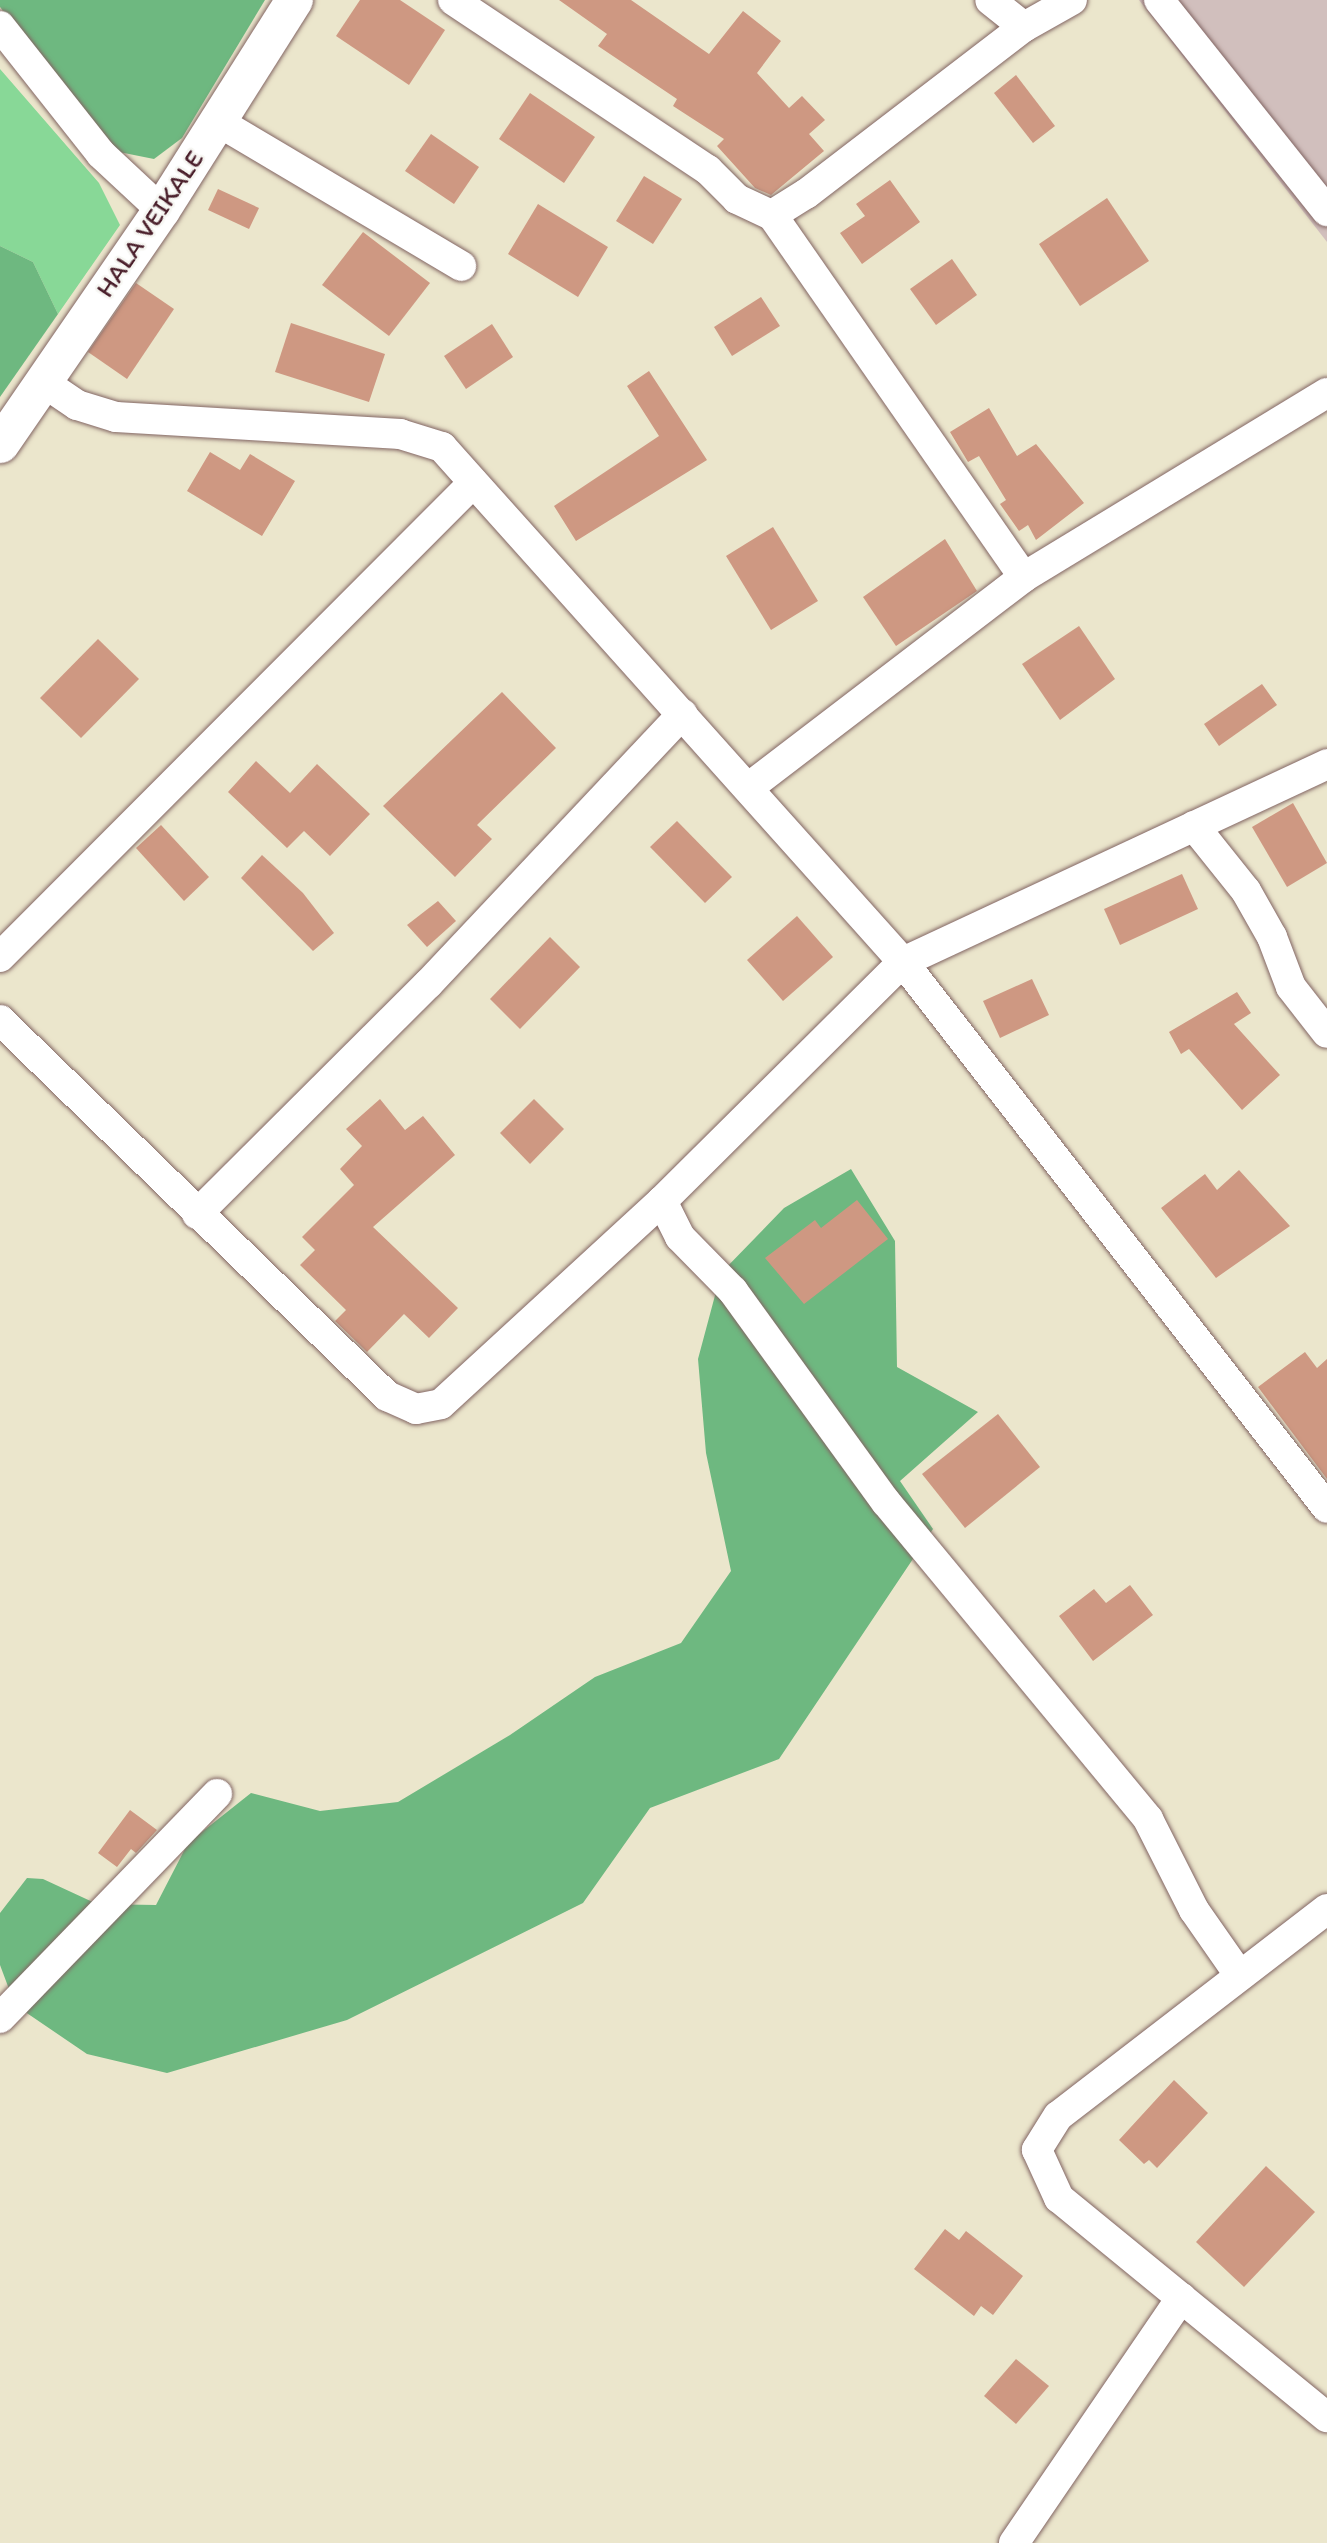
<!DOCTYPE html>
<style>
body{margin:0}
#map{position:relative;width:1327px;height:2543px;overflow:hidden;background:#ebe6cc;font-family:Itim,sans-serif}
div>[style]{position:absolute}
.industrial>*{inset:0;background:#d1bfbd}
.green>*{inset:0;background:#88d897}
.forest>*{inset:0;background:#6eb880}
.building>*{inset:0;background:#ce9882}
.roads{filter:drop-shadow(0 0 2px #826563) drop-shadow(0 0 2px #826563)}
.minor>*{height:30px;margin:-15px;padding:0 15px;transform-origin:15px;border-radius:15px;background:#fff}
.tertiary>*{height:37px;margin:-18.5px;padding:0 18.5px;transform-origin:18.5px;border-radius:18.5px;background:#fff}
span{translate:-50% -50%;white-space:nowrap;text-align:center;line-height:1.15;-webkit-text-stroke:5px #f6f6f2;paint-order:stroke}
.street-label{font-size:26px;color:#4a1f2b}
</style>
<div id="map">
<div class="industrial">
<div style="clip-path:polygon(1139px 0,1327px 0,1327px 242px)"></div>
</div>
<div class="green">
<div style="clip-path:polygon(0 69px,99px 183px,120px 225px,58px 314px,33px 262px,0 246px)"></div>
</div>
<div class="forest">
<div style="clip-path:polygon(0 0,265px 0,182px 138px,154px 159px,119px 152px,0 7px)"></div>
<div style="clip-path:polygon(0 246px,33px 262px,58px 314px,0 397px)"></div>
<div style="clip-path:polygon(851px 1169px,895px 1241px,897px 1367px,978px 1412px,900px 1481px,933px 1529px,779px 1759px,650px 1808px,583px 1903px,347px 2020px,167px 2073px,87px 2054px,15px 2005px,0 1965px,0 1913px,27px 1878px,43px 1879px,97px 1904px,156px 1905px,188px 1843px,251px 1793px,320px 1811px,398px 1802px,510px 1735px,595px 1677px,681px 1643px,731px 1571px,706px 1453px,698px 1359px,721px 1273px,784px 1208px)"></div>
</div>
<div class="building">
<div style="clip-path:polygon(360px 0,400px 0,445px 30px,409px 85px,336px 36px)"></div>
<div style="clip-path:polygon(559px 0,631px 0,709px 54px,743px 11px,781px 41px,757px 73px,789px 108px,802px 96px,825px 120px,809px 134px,824px 151px,771px 195px,755px 188px,717px 146px,724px 139px,673px 106px,677px 99px,598px 46px,607px 34px)"></div>
<div style="clip-path:polygon(1016px 75px,1055px 126px,1033px 143px,994px 93px)"></div>
<div style="clip-path:polygon(530px 93px,595px 137px,564px 183px,499px 139px)"></div>
<div style="clip-path:polygon(431px 134px,479px 167px,454px 204px,405px 171px)"></div>
<div style="clip-path:polygon(644px 176px,682px 199px,653px 244px,616px 221px)"></div>
<div style="clip-path:polygon(890px 180px,920px 222px,862px 264px,840px 233px,865px 216px,856px 204px)"></div>
<div style="clip-path:polygon(218px 189px,259px 208px,249px 229px,208px 210px)"></div>
<div style="clip-path:polygon(1107px 198px,1149px 261px,1080px 306px,1039px 244px)"></div>
<div style="clip-path:polygon(538px 204px,608px 247px,578px 297px,508px 254px)"></div>
<div style="clip-path:polygon(363px 232px,430px 283px,389px 336px,322px 285px)"></div>
<div style="clip-path:polygon(952px 259px,977px 295px,936px 325px,910px 289px)"></div>
<div style="clip-path:polygon(136px 283px,174px 309px,127px 379px,88px 352px)"></div>
<div style="clip-path:polygon(761px 297px,780px 326px,732px 356px,714px 327px)"></div>
<div style="clip-path:polygon(291px 323px,385px 354px,369px 402px,275px 372px)"></div>
<div style="clip-path:polygon(492px 324px,513px 357px,466px 389px,444px 356px)"></div>
<div style="clip-path:polygon(649px 371px,707px 460px,576px 541px,554px 506px,659px 436px,627px 386px)"></div>
<div style="clip-path:polygon(989px 408px,1017px 456px,1036px 444px,1084px 503px,1036px 540px,1028px 525px,1019px 531px,1000px 504px,1006px 500px,979px 456px,968px 462px,950px 432px)"></div>
<div style="clip-path:polygon(210px 452px,240px 470px,250px 454px,295px 481px,262px 536px,187px 491px)"></div>
<div style="clip-path:polygon(773px 527px,818px 601px,771px 630px,726px 556px)"></div>
<div style="clip-path:polygon(945px 539px,977px 591px,896px 646px,863px 597px)"></div>
<div style="clip-path:polygon(1079px 626px,1115px 679px,1060px 720px,1022px 664px)"></div>
<div style="clip-path:polygon(98px 639px,139px 679px,81px 738px,40px 698px)"></div>
<div style="clip-path:polygon(1262px 684px,1277px 705px,1219px 746px,1204px 724px)"></div>
<div style="clip-path:polygon(502px 692px,556px 748px,477px 825px,492px 839px,455px 877px,383px 806px)"></div>
<div style="clip-path:polygon(256px 761px,290px 793px,317px 764px,370px 814px,330px 856px,304px 831px,287px 848px,228px 792px)"></div>
<div style="clip-path:polygon(1293px 803px,1327px 863px,1287px 887px,1252px 827px)"></div>
<div style="clip-path:polygon(677px 821px,732px 877px,705px 903px,650px 847px)"></div>
<div style="clip-path:polygon(161px 825px,209px 877px,184px 901px,136px 848px)"></div>
<div style="clip-path:polygon(262px 855px,303px 893px,334px 933px,313px 951px,241px 878px)"></div>
<div style="clip-path:polygon(1182px 874px,1198px 909px,1120px 945px,1104px 909px)"></div>
<div style="clip-path:polygon(438px 901px,456px 921px,427px 947px,407px 925px)"></div>
<div style="clip-path:polygon(797px 916px,833px 957px,783px 1001px,747px 960px)"></div>
<div style="clip-path:polygon(550px 937px,580px 967px,520px 1029px,490px 999px)"></div>
<div style="clip-path:polygon(1032px 979px,1049px 1015px,1000px 1038px,983px 1001px)"></div>
<div style="clip-path:polygon(1237px 992px,1251px 1013px,1234px 1024px,1280px 1075px,1242px 1110px,1189px 1049px,1181px 1054px,1169px 1032px)"></div>
<div style="clip-path:polygon(380px 1099px,405px 1130px,423px 1116px,455px 1155px,373px 1227px,458px 1308px,429px 1338px,404px 1314px,367px 1352px,335px 1321px,346px 1310px,300px 1265px,315px 1250px,302px 1237px,354px 1185px,340px 1169px,362px 1146px,346px 1129px)"></div>
<div style="clip-path:polygon(534px 1099px,564px 1129px,530px 1164px,500px 1133px)"></div>
<div style="clip-path:polygon(1239px 1170px,1290px 1226px,1216px 1278px,1161px 1208px,1205px 1174px,1217px 1190px)"></div>
<div style="clip-path:polygon(857px 1200px,888px 1239px,804px 1304px,765px 1258px,815px 1220px,821px 1228px)"></div>
<div style="clip-path:polygon(1305px 1352px,1317px 1368px,1327px 1359px,1327px 1479px,1258px 1387px)"></div>
<div style="clip-path:polygon(998px 1414px,1040px 1467px,965px 1528px,922px 1474px)"></div>
<div style="clip-path:polygon(1130px 1585px,1153px 1615px,1093px 1661px,1059px 1616px,1094px 1589px,1106px 1603px)"></div>
<div style="clip-path:polygon(130px 1810px,157px 1830px,136px 1853px,131px 1849px,117px 1867px,98px 1853px)"></div>
<div style="clip-path:polygon(1174px 2080px,1208px 2113px,1157px 2168px,1149px 2160px,1144px 2164px,1119px 2140px)"></div>
<div style="clip-path:polygon(1266px 2166px,1315px 2212px,1244px 2287px,1196px 2242px)"></div>
<div style="clip-path:polygon(945px 2229px,959px 2240px,966px 2231px,1023px 2276px,993px 2315px,981px 2306px,974px 2316px,914px 2269px)"></div>
<div style="clip-path:polygon(1016px 2359px,1049px 2386px,1016px 2424px,984px 2396px)"></div>
</div>
<div class="roads">
<div class="minor">
<div style="left:453px;top:0;width:306px;rotate:33.7deg"></div>
<div style="left:708px;top:170px;width:41px;rotate:45deg"></div>
<div style="left:737px;top:199px;width:38px;rotate:25deg"></div>
<div style="left:772px;top:215px;width:40px;rotate:-32deg"></div>
<div style="left:806px;top:194px;width:275px;rotate:-37.5deg"></div>
<div style="left:1024px;top:27px;width:43px;rotate:-141.5deg"></div>
<div style="left:1159px;top:0;width:270px;rotate:51.5deg"></div>
<div style="left:0;top:26px;width:163px;rotate:51.7deg"></div>
<div style="left:101px;top:154px;width:82px;rotate:43deg"></div>
<div style="left:1024px;top:27px;width:55px;rotate:-29.4deg"></div>
<div style="left:217px;top:121px;width:284px;rotate:30.7deg"></div>
<div style="left:772px;top:215px;width:441px;rotate:55.2deg"></div>
<div style="left:43px;top:382px;width:41px;rotate:34.1deg"></div>
<div style="left:77px;top:405px;width:41px;rotate:17.1deg"></div>
<div style="left:116px;top:417px;width:285px;rotate:3.4deg"></div>
<div style="left:400px;top:434px;width:44px;rotate:17.2deg"></div>
<div style="left:442px;top:447px;width:691px;rotate:48.17deg"></div>
<div style="left:903px;top:962px;width:691px;rotate:52.17deg"></div>
<div style="left:748px;top:788px;width:347px;rotate:-37.4deg"></div>
<div style="left:1024px;top:577px;width:354px;rotate:-31.3deg"></div>
<div style="left:1194px;top:826px;width:83px;rotate:51.3deg"></div>
<div style="left:1246px;top:891px;width:53px;rotate:60.5deg"></div>
<div style="left:1272px;top:937px;width:53px;rotate:69.2deg"></div>
<div style="left:1291px;top:987px;width:58px;rotate:52deg"></div>
<div style="left:0;top:957px;width:670px;rotate:-45.06deg"></div>
<div style="left:0;top:1020px;width:540px;rotate:44.17deg"></div>
<div style="left:387px;top:1396px;width:32px;rotate:24deg"></div>
<div style="left:416px;top:1409px;width:25px;rotate:-11deg"></div>
<div style="left:441px;top:1404px;width:300px;rotate:-42.6deg"></div>
<div style="left:662px;top:1201px;width:339px;rotate:-44.8deg"></div>
<div style="left:903px;top:962px;width:468px;rotate:-25deg"></div>
<div style="left:662px;top:1201px;width:40px;rotate:63.4deg"></div>
<div style="left:680px;top:1237px;width:76px;rotate:45.5deg"></div>
<div style="left:733px;top:1291px;width:261px;rotate:54.1deg"></div>
<div style="left:886px;top:1502px;width:411px;rotate:50.4deg"></div>
<div style="left:1148px;top:1819px;width:102px;rotate:63.2deg"></div>
<div style="left:1194px;top:1910px;width:80px;rotate:55.1deg"></div>
<div style="left:197px;top:1214px;width:326px;rotate:-44.9deg"></div>
<div style="left:428px;top:984px;width:371px;rotate:-46.7deg"></div>
<div style="left:1327px;top:1909px;width:339px;rotate:142.4deg"></div>
<div style="left:1058px;top:2116px;width:40px;rotate:122deg"></div>
<div style="left:1037px;top:2150px;width:53px;rotate:65.4deg"></div>
<div style="left:1059px;top:2198px;width:346px;rotate:39.3deg"></div>
<div style="left:0;top:2018px;width:312px;rotate:-45.9deg"></div>
<div style="left:1014px;top:2543px;width:297px;rotate:-55.7deg"></div>
</div>
<div class="tertiary">
<div style="left:0;top:444px;width:284px;rotate:-55.5deg"></div>
<div style="left:161px;top:210px;width:249px;rotate:-57.7deg"></div>
</div>
</div>
<div class="street-label">
<span style="left:150px;top:224px;rotate:-56deg">HALA VEIKALE</span>
</div>
</div>
